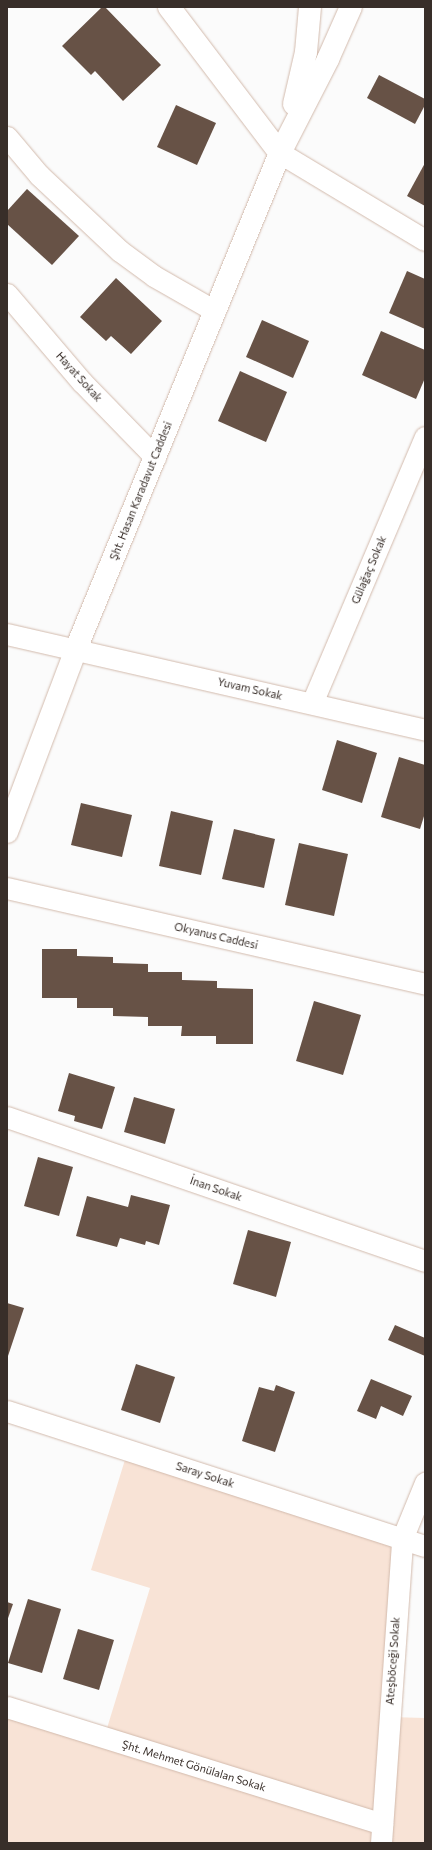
<!DOCTYPE html>
<meta charset="utf-8">
<style>
body{margin:0}
#map{position:relative;width:432px;height:1850px;overflow:hidden;background:#fbfbfb;font-family:Commissioner,sans-serif}
div>[style]{position:absolute}
.green>*{inset:0;background:#f8e3d6}
.building>*{inset:0;background:#675246}
.roads{filter:drop-shadow(0 0 1px #d2baac) drop-shadow(0 0 1px #d2baac)}
.minor>*{height:21px;margin:-10.5px;padding:0 10.5px;transform-origin:10.5px;border-radius:10.5px;background:#fff}
.tertiary>*{height:22px;margin:-11px;padding:0 11px;transform-origin:11px;border-radius:11px;background:#fff}
span{translate:-50% -50%;white-space:nowrap;text-align:center;line-height:1.15;-webkit-text-stroke:4px #fff;paint-order:stroke}
.street-label{font-size:11px;color:#382e29}
.frame{position:absolute;inset:0;border:8px solid #382e29;pointer-events:none}
</style>
<div id="map">
<div class="green">
<div style="clip-path:polygon(128px 1450px,402px 1539px,390px 1717px,425px 1718px,425px 1843px,7px 1843px,7px 1707px,104px 1738px,150px 1588px,91px 1570px)"></div>
</div>
<div class="building">
<div style="clip-path:polygon(102px 7px,105px 7px,161px 65px,123px 101px,95px 71px,91px 75px,62px 46px)"></div>
<div style="clip-path:polygon(379px 75px,425px 99px,425px 105px,415px 124px,367px 98px)"></div>
<div style="clip-path:polygon(176px 105px,216px 123px,197px 165px,157px 147px)"></div>
<div style="clip-path:polygon(425px 163px,425px 206px,407px 196px)"></div>
<div style="clip-path:polygon(27px 189px,79px 236px,52px 265px,7px 224px,7px 211px)"></div>
<div style="clip-path:polygon(407px 271px,425px 279px,425px 329px,389px 313px)"></div>
<div style="clip-path:polygon(116px 278px,162px 321px,131px 354px,111px 336px,106px 341px,80px 317px)"></div>
<div style="clip-path:polygon(262px 320px,309px 341px,293px 378px,246px 357px)"></div>
<div style="clip-path:polygon(381px 331px,425px 350px,425px 378px,416px 399px,362px 375px)"></div>
<div style="clip-path:polygon(240px 371px,287px 392px,266px 442px,218px 421px)"></div>
<div style="clip-path:polygon(337px 740px,377px 753px,362px 803px,322px 790px)"></div>
<div style="clip-path:polygon(399px 757px,425px 765px,425px 813px,420px 829px,381px 817px)"></div>
<div style="clip-path:polygon(81px 803px,132px 815px,122px 857px,71px 845px)"></div>
<div style="clip-path:polygon(171px 811px,213px 821px,201px 875px,159px 866px)"></div>
<div style="clip-path:polygon(234px 829px,275px 839px,264px 888px,222px 879px)"></div>
<div style="clip-path:polygon(299px 843px,348px 854px,334px 916px,285px 905px)"></div>
<div style="clip-path:polygon(42px 949px,77px 949px,77px 956px,113px 957px,113px 963px,148px 964px,148px 972px,182px 972px,182px 980px,217px 981px,217px 988px,253px 989px,253px 1044px,216px 1044px,216px 1036px,181px 1036px,182px 1026px,148px 1026px,148px 1017px,113px 1016px,113px 1008px,77px 1008px,77px 998px,42px 998px)"></div>
<div style="clip-path:polygon(314px 1001px,361px 1015px,343px 1075px,296px 1061px)"></div>
<div style="clip-path:polygon(69px 1073px,115px 1087px,102px 1129px,74px 1121px,75px 1116px,58px 1111px)"></div>
<div style="clip-path:polygon(134px 1097px,175px 1109px,165px 1144px,124px 1132px)"></div>
<div style="clip-path:polygon(38px 1157px,73px 1167px,59px 1216px,24px 1206px)"></div>
<div style="clip-path:polygon(131px 1195px,170px 1205px,159px 1245px,146px 1241px,145px 1245px,120px 1238px,117px 1247px,76px 1236px,87px 1196px,128px 1207px)"></div>
<div style="clip-path:polygon(248px 1230px,291px 1242px,276px 1297px,233px 1284px)"></div>
<div style="clip-path:polygon(7px 1303px,24px 1308px,7px 1359px)"></div>
<div style="clip-path:polygon(395px 1325px,425px 1338px,425px 1356px,388px 1340px)"></div>
<div style="clip-path:polygon(136px 1364px,175px 1377px,160px 1423px,121px 1410px)"></div>
<div style="clip-path:polygon(371px 1379px,412px 1396px,403px 1416px,381px 1406px,376px 1419px,357px 1411px)"></div>
<div style="clip-path:polygon(276px 1385px,295px 1392px,275px 1452px,242px 1441px,259px 1387px,274px 1391px)"></div>
<div style="clip-path:polygon(28px 1599px,61px 1609px,42px 1673px,8px 1663px)"></div>
<div style="clip-path:polygon(7px 1602px,13px 1604px,7px 1621px)"></div>
<div style="clip-path:polygon(78px 1629px,114px 1640px,99px 1690px,63px 1679px)"></div>
</div>
<div class="roads">
<div class="minor">
<div style="left:7px;top:137px;width:50px;rotate:49.9deg"></div>
<div style="left:39px;top:175px;width:111px;rotate:43.2deg"></div>
<div style="left:120px;top:251px;width:42px;rotate:36.3deg"></div>
<div style="left:154px;top:276px;width:70px;rotate:29.8deg"></div>
<div style="left:280px;top:153px;width:169px;rotate:31deg"></div>
<div style="left:7px;top:294px;width:116px;rotate:49.6deg"></div>
<div style="left:82px;top:382px;width:105px;rotate:45.8deg"></div>
<div style="left:7px;top:634px;width:429px;rotate:12.9deg"></div>
<div style="left:312px;top:703px;width:289px;rotate:-67deg"></div>
<div style="left:7px;top:888px;width:429px;rotate:12.9deg"></div>
<div style="left:7px;top:1117px;width:442px;rotate:19deg"></div>
<div style="left:7px;top:1411px;width:439px;rotate:17.9deg"></div>
<div style="left:7px;top:1707px;width:393px;rotate:17.3deg"></div>
<div style="left:381px;top:1843px;width:305px;rotate:-86deg"></div>
<div style="left:402px;top:1539px;width:61px;rotate:-67.7deg"></div>
</div>
<div class="tertiary">
<div style="left:169px;top:7px;width:183px;rotate:52.8deg"></div>
<div style="left:294px;top:104px;width:53px;rotate:-77deg"></div>
<div style="left:306px;top:52px;width:45px;rotate:-84.9deg"></div>
<div style="left:7px;top:832px;width:196px;rotate:-69.3deg"></div>
<div style="left:76px;top:649px;width:536px;rotate:-67.64deg"></div>
<div style="left:280px;top:153px;width:106px;rotate:-62.9deg"></div>
<div style="left:328px;top:59px;width:57px;rotate:-66.1deg"></div>
</div>
</div>
<div class="street-label">
<span style="left:79px;top:377px;rotate:48deg">Hayat Sokak</span>
<span style="left:141px;top:491px;rotate:-68deg">Şht. Hasan Karadavut Caddesi</span>
<span style="left:369px;top:570px;rotate:-67deg">Gülağaç Sokak</span>
<span style="left:250px;top:689px;rotate:13deg">Yuvam Sokak</span>
<span style="left:216px;top:936px;rotate:13deg">Okyanus Caddesi</span>
<span style="left:216px;top:1189px;rotate:19deg">İnan Sokak</span>
<span style="left:205px;top:1475px;rotate:18deg">Saray Sokak</span>
<span style="left:393px;top:1661px;rotate:-86deg">Ateşböceği Sokak</span>
<span style="left:194px;top:1766px;rotate:17deg">Şht. Mehmet Gönülalan Sokak</span>
</div>
<div class="frame"></div>
</div>
